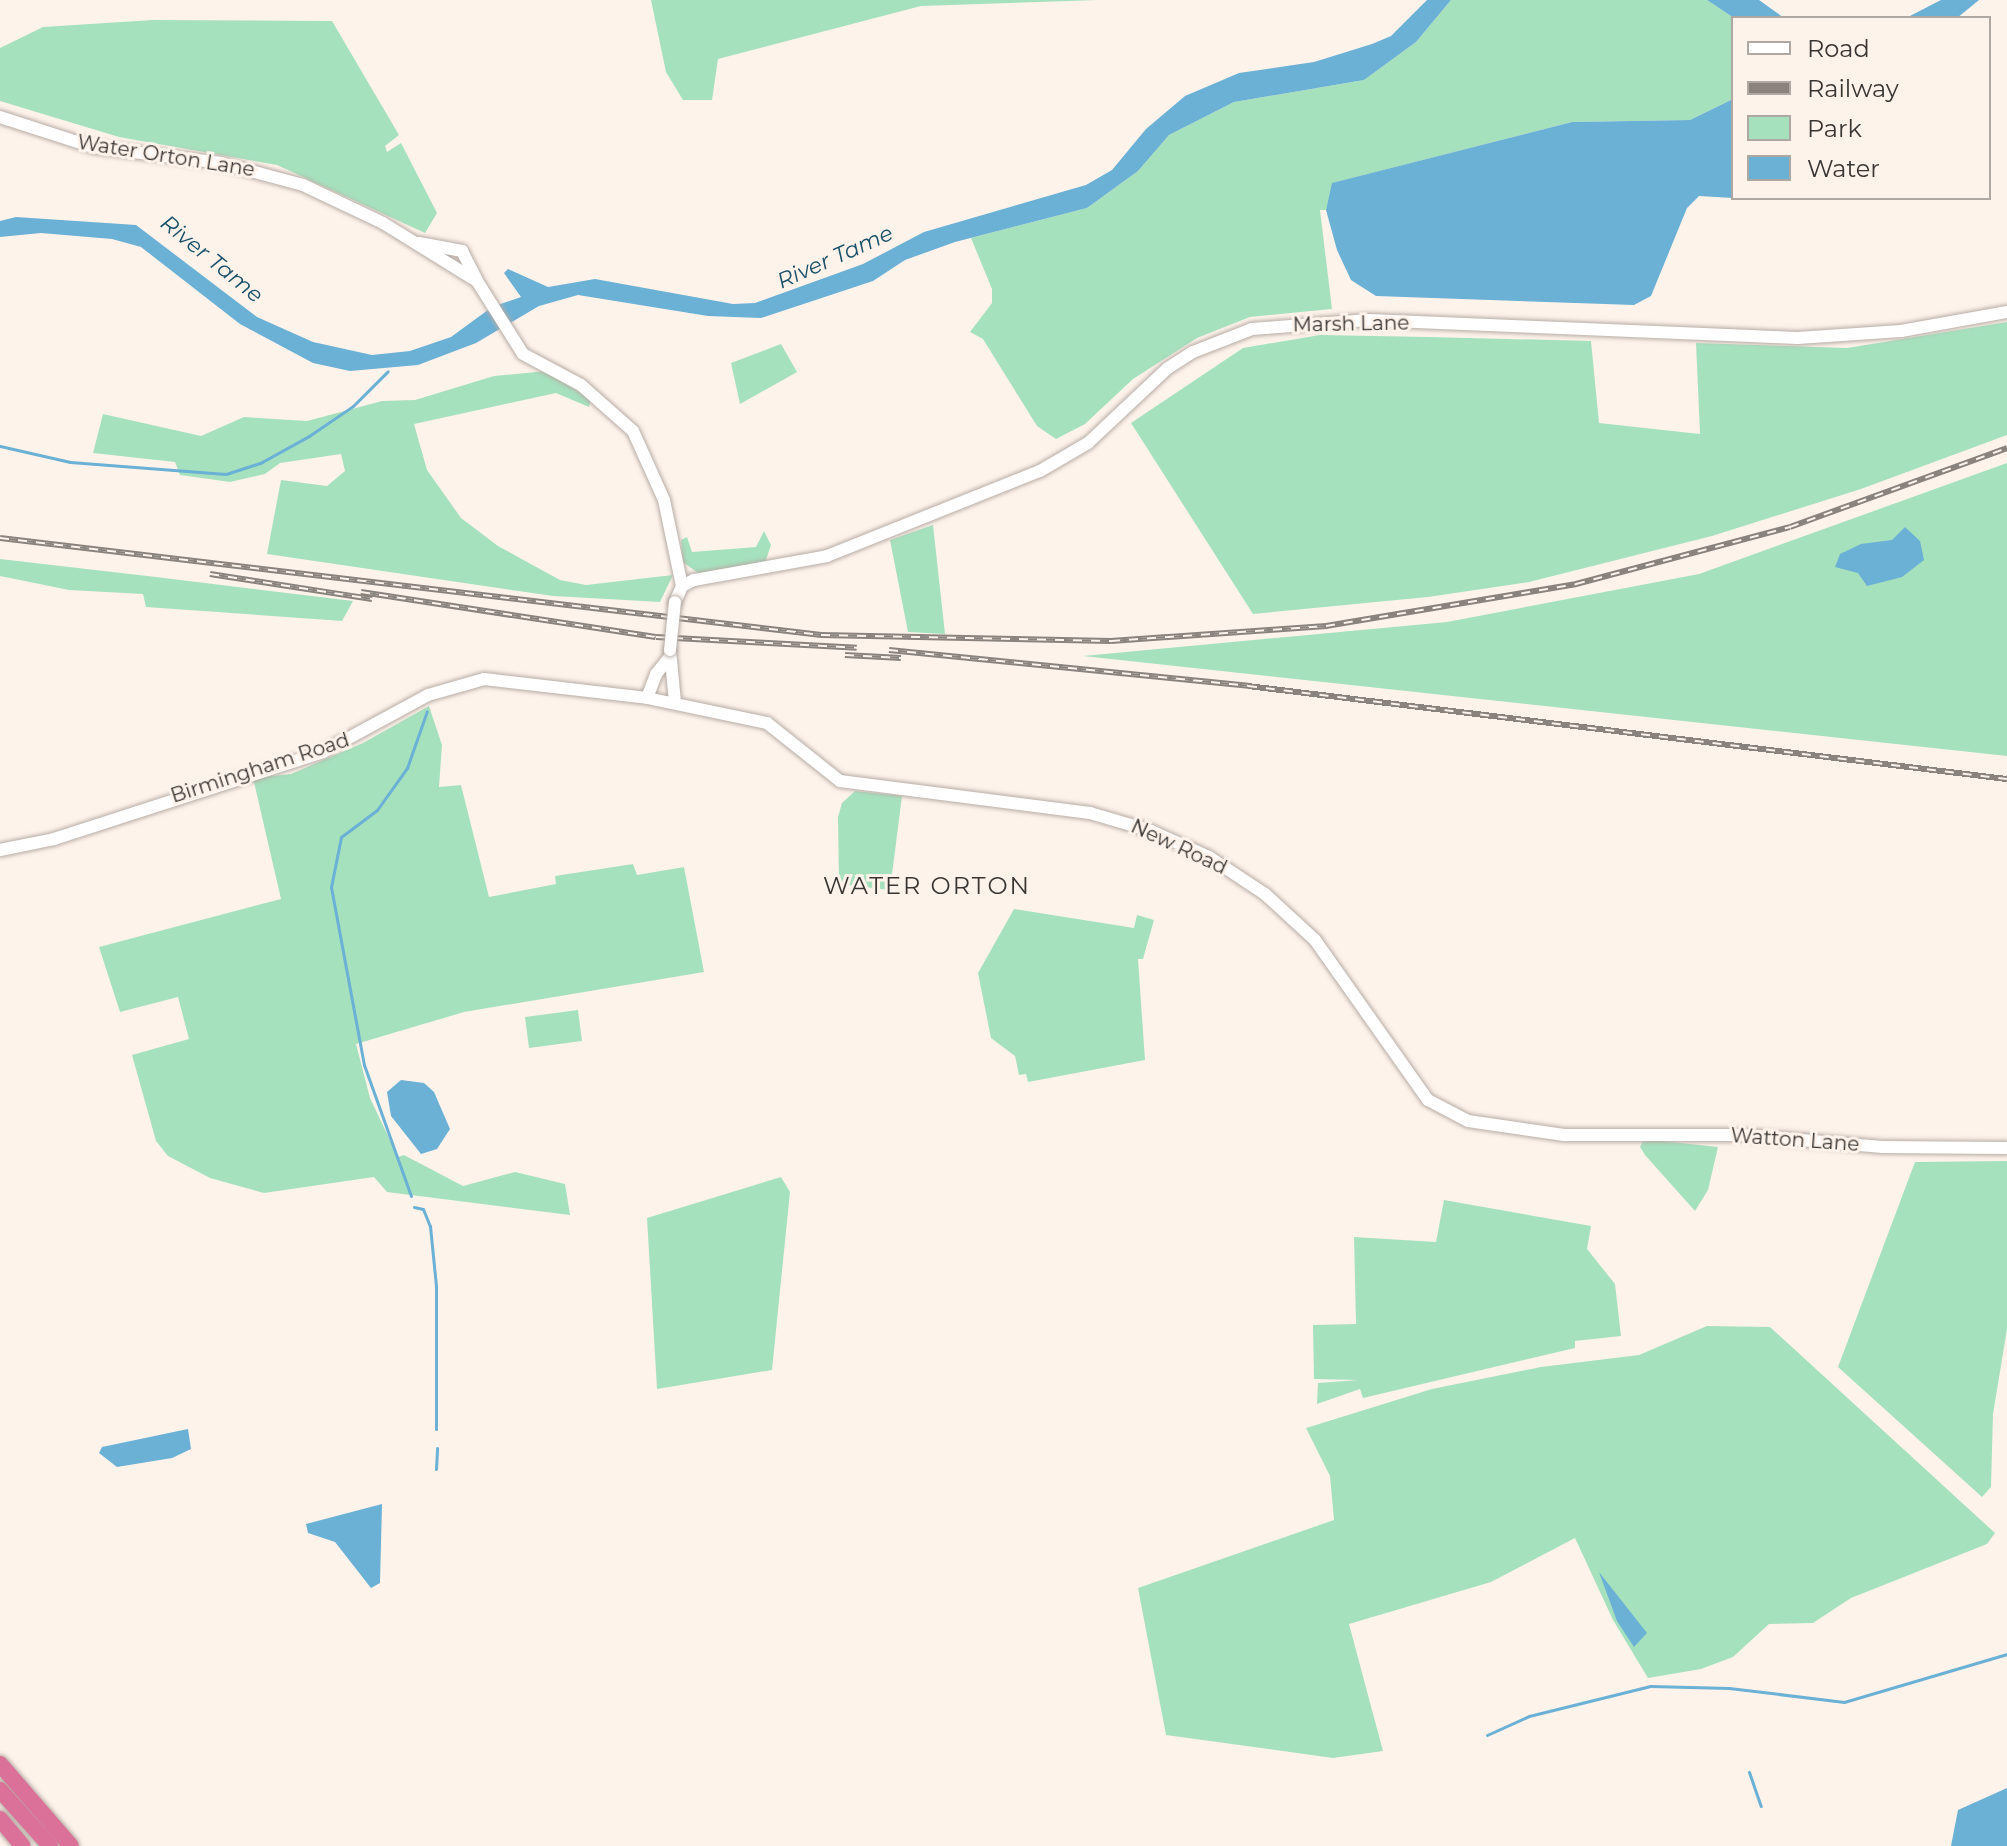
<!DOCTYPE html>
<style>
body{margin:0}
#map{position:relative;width:2007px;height:1846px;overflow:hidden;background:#fef3eb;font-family:Montserrat,sans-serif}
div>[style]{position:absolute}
.green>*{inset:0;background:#a6e1be}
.water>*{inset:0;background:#6bb0d5}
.stream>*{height:3px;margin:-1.5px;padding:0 1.5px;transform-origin:1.5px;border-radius:1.5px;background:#6bb0d5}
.roads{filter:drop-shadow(0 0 2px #b7aca5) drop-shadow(0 0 2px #b7aca5)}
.secondary>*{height:12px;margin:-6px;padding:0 6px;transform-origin:6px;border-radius:6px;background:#fff}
.highway>*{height:16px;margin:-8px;padding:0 8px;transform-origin:8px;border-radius:8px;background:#db7099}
.rail>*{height:6px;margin-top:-3px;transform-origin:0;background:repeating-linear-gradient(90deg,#fef3eb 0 9px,#89827d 0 18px);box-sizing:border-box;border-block:2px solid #89827d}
.bridges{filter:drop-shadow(0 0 2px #b7aca5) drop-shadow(0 0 2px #b7aca5)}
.secondary-bridge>*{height:12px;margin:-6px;padding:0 6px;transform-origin:6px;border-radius:6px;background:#fff}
span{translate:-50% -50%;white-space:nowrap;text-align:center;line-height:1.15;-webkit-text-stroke:6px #fef3eb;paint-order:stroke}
.street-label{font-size:20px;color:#393532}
.water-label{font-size:22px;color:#1a506a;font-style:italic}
.quarter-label{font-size:24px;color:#393532;letter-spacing:2px}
.legend{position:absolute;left:1731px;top:16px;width:260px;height:184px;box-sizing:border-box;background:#fef3eb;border:2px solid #afa7a1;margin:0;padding:10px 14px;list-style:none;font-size:24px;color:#393532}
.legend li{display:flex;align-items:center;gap:16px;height:40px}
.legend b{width:40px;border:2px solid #afa7a1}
</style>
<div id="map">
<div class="green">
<div style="clip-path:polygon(651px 0,1098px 0,921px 6px,718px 59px,712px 100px,683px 100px,666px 72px)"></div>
<div style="clip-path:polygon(1451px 0,1707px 0,1734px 18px,1733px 99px,1690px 120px,1572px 122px,1333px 183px,1326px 210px,1320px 210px,1332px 309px,1250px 317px,1197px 338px,1133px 379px,1085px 424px,1056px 439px,1037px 426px,983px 339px,970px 332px,992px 303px,992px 289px,971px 238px,1087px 208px,1138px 171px,1169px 135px,1234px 102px,1364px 80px,1416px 42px)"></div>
<div style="clip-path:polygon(153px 20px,332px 21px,399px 135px,385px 146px,387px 152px,401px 143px,437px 213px,425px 233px,277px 165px,119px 137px,0 101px,0 48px,43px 27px)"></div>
<div style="clip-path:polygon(2007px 322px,2007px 435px,1861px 489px,1712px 536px,1529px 582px,1428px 597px,1253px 614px,1131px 423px,1243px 348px,1320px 335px,1430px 337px,1591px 341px,1599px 423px,1700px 434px,1696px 343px,1847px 348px)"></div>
<div style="clip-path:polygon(781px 344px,797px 372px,740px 404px,731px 363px)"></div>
<div style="clip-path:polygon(546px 371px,591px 400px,589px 407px,556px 393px,414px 424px,427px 470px,461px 518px,498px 546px,560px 580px,586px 585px,673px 575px,660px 602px,553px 596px,267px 554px,281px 480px,327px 486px,345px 471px,341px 454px,280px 463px,265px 474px,230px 482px,180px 475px,175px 462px,93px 453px,103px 414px,201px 436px,244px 417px,307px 421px,382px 401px,415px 400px,494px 376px)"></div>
<div style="clip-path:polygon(2007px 463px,2007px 756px,1083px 656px,1447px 622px,1699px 574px)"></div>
<div style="clip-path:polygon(933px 525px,945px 634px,908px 632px,890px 540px)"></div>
<div style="clip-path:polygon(764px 531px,771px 545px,765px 563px,698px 573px,683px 562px,681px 540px,687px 537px,692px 552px,756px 547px)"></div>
<div style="clip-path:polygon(0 559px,156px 577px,353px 601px,342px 621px,146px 607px,143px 594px,69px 590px,0 576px)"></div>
<div style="clip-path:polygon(429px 706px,442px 745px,439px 787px,461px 785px,489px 897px,556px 884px,555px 876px,633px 864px,637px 875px,684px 867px,704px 972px,464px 1012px,356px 1044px,370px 1098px,398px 1157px,404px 1155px,463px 1186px,515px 1172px,565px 1184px,570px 1215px,387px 1192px,374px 1177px,264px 1193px,210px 1178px,168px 1156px,156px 1141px,132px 1055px,189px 1039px,178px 997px,120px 1012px,99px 947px,281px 899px,253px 778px,291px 774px,363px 743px)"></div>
<div style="clip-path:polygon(855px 791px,902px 796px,890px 890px,839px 884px,838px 817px,842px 803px)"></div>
<div style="clip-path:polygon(1014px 909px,1134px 928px,1137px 915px,1154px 920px,1143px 959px,1138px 959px,1145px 1060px,1028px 1082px,1026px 1074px,1019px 1075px,1015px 1056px,991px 1038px,978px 973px)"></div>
<div style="clip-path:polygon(578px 1010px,582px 1041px,529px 1048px,525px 1017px)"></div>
<div style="clip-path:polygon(1644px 1139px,1718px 1147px,1708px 1190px,1695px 1211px,1645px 1155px,1640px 1147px)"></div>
<div style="clip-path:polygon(2007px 1161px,2007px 1329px,1993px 1414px,1991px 1487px,1982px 1497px,1838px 1367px,1915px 1162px)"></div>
<div style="clip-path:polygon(781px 1177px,790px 1192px,772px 1370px,657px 1389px,647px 1218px)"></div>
<div style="clip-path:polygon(1444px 1200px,1591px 1226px,1587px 1249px,1615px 1284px,1621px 1336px,1575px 1341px,1575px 1348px,1363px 1398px,1360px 1389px,1317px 1404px,1318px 1383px,1359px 1380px,1314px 1379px,1313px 1325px,1356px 1324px,1354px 1237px,1436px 1242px)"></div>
<div style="clip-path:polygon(1707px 1326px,1770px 1327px,1995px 1533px,1987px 1544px,1851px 1598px,1813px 1623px,1769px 1624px,1733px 1657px,1701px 1669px,1648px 1678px,1613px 1620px,1575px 1538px,1491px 1582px,1349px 1624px,1383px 1751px,1333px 1758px,1166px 1735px,1138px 1588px,1334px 1520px,1330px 1476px,1306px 1428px,1432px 1389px,1541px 1367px,1639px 1355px)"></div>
</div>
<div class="water">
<div style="clip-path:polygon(1427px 0,1451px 0,1416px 42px,1364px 80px,1234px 102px,1169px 135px,1138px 171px,1087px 208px,955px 242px,905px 260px,873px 281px,761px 318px,708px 316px,578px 295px,539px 306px,476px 343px,418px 365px,350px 371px,313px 363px,240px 324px,141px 247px,112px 239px,41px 233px,0 237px,0 221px,16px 217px,136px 225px,257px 317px,313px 342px,372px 355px,410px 351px,451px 337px,492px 307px,521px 297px,504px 273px,508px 269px,548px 287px,595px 279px,733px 304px,755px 303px,863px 264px,924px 232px,1086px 185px,1112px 170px,1146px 129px,1185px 96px,1239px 73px,1314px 62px,1372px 44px,1391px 36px)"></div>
<div style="clip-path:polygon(1707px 0,1759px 0,1784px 18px,1734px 18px)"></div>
<div style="clip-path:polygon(1941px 0,1979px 0,1957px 18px,1906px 18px)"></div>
<div style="clip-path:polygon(1733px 99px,1733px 198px,1699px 196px,1687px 208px,1651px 296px,1634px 305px,1376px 296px,1351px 280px,1337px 250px,1326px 210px,1332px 183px,1572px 122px,1690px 120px)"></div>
<div style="clip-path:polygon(1905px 527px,1920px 541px,1924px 560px,1902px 577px,1867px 586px,1858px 573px,1835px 567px,1840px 554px,1861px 544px,1892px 540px)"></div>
<div style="clip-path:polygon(401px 1080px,424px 1083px,434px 1092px,450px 1129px,437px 1149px,421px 1154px,391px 1116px,387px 1092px)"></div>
<div style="clip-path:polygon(188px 1429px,191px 1449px,172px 1458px,117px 1467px,99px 1453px,102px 1447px)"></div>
<div style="clip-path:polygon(382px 1504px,380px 1583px,371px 1588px,335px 1542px,308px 1533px,306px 1524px)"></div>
<div style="clip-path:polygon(1599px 1572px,1647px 1633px,1634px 1647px,1617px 1621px)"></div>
<div style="clip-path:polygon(2007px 1788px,2007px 1846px,1951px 1846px,1958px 1810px)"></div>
</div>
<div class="stream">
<div style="left:0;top:446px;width:72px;rotate:12.9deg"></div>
<div style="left:70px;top:462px;width:156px;rotate:4.4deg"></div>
<div style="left:226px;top:474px;width:38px;rotate:-18deg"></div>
<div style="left:262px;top:462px;width:54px;rotate:-29deg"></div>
<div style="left:309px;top:436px;width:53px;rotate:-34.3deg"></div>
<div style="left:353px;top:406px;width:49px;rotate:-45deg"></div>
<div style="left:411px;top:1196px;width:139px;rotate:-109.7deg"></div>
<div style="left:364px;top:1065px;width:181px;rotate:-100.5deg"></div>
<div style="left:331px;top:887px;width:51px;rotate:-78.7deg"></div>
<div style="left:341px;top:837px;width:45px;rotate:-36.9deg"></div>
<div style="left:377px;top:810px;width:52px;rotate:-54.5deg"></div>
<div style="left:407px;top:768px;width:60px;rotate:-70.7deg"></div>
<div style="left:414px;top:1207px;width:9px;rotate:13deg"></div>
<div style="left:423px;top:1209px;width:18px;rotate:68deg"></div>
<div style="left:430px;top:1226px;width:60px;rotate:84.3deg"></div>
<div style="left:436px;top:1286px;width:143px;rotate:90deg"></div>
<div style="left:436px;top:1469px;width:21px;rotate:-87deg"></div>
<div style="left:1487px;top:1735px;width:46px;rotate:-24.3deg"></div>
<div style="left:1529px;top:1716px;width:125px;rotate:-13.9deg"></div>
<div style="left:1650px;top:1686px;width:79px;rotate:1.5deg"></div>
<div style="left:1729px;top:1688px;width:116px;rotate:6.9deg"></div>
<div style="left:1844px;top:1702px;width:170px;rotate:-16.4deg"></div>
<div style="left:1749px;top:1772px;width:36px;rotate:71deg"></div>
</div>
<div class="roads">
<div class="secondary">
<div style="left:0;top:117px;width:98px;rotate:17.9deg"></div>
<div style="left:93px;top:147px;width:129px;rotate:7.1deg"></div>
<div style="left:221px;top:163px;width:85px;rotate:15deg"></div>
<div style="left:303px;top:185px;width:89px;rotate:25.4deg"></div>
<div style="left:383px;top:223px;width:110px;rotate:31.7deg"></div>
<div style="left:477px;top:281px;width:86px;rotate:57.8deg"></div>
<div style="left:523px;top:354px;width:66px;rotate:28.1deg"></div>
<div style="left:581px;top:385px;width:69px;rotate:41.5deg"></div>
<div style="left:633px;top:431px;width:76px;rotate:65.8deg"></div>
<div style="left:664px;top:500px;width:88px;rotate:78.2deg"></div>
<div style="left:419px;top:243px;width:44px;rotate:10.5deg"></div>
<div style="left:462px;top:251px;width:34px;rotate:63deg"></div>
<div style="left:675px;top:602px;width:17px;rotate:-66deg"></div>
<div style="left:682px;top:586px;width:13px;rotate:-27deg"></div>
<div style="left:694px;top:580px;width:135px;rotate:-10.2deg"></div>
<div style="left:827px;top:556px;width:229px;rotate:-21.8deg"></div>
<div style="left:1040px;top:471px;width:56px;rotate:-30.3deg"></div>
<div style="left:1088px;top:443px;width:110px;rotate:-43.2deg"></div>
<div style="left:1168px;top:368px;width:30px;rotate:-33deg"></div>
<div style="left:1193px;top:352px;width:63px;rotate:-21.3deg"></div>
<div style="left:1252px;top:329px;width:117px;rotate:-4.4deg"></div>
<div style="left:1369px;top:320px;width:429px;rotate:2.4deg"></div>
<div style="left:1798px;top:338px;width:103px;rotate:-3.9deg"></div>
<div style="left:1901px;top:331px;width:108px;rotate:-10.2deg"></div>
<div style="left:670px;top:650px;width:52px;rotate:84.5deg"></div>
<div style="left:647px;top:698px;width:26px;rotate:-69deg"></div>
<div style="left:656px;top:674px;width:22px;rotate:-51deg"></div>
<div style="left:0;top:850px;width:55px;rotate:-11.5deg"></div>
<div style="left:54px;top:839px;width:283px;rotate:-17.9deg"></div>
<div style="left:323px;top:752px;width:119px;rotate:-28.5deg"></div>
<div style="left:428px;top:695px;width:58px;rotate:-15.9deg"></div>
<div style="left:484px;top:679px;width:164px;rotate:6.6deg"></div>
<div style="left:647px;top:698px;width:123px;rotate:11.8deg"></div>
<div style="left:767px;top:723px;width:93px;rotate:38.5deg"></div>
<div style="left:840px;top:781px;width:252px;rotate:7.3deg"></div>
<div style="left:1090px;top:813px;width:64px;rotate:16.4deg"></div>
<div style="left:1151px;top:831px;width:64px;rotate:24.1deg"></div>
<div style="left:1209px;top:857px;width:67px;rotate:33.5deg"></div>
<div style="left:1265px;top:894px;width:68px;rotate:42.6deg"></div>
<div style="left:1315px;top:940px;width:196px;rotate:54.8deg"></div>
<div style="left:1428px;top:1100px;width:45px;rotate:27.7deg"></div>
<div style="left:1468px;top:1121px;width:97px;rotate:8.3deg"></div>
<div style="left:1564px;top:1135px;width:179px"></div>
<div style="left:1743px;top:1135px;width:140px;rotate:4.9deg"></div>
<div style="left:1882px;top:1147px;width:125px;rotate:0.5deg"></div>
</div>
<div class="highway">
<div style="left:0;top:1764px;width:108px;rotate:49.1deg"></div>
<div style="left:0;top:1790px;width:75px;rotate:48.2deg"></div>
<div style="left:0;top:1819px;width:35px;rotate:50deg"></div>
</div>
</div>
<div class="rail">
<div style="left:0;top:538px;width:827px;rotate:6.74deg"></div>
<div style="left:821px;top:635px;width:290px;rotate:1.2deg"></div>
<div style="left:1111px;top:641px;width:216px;rotate:-4deg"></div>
<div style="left:1326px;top:626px;width:254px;rotate:-9.5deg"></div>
<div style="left:1576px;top:584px;width:221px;rotate:-14.9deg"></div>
<div style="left:1790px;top:527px;width:231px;rotate:-20deg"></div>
<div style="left:210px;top:574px;width:164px;rotate:8.8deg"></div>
<div style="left:361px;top:592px;width:298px;rotate:8.7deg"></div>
<div style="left:656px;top:637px;width:201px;rotate:3.1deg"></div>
<div style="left:889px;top:650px;width:361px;rotate:5.7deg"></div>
<div style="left:1248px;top:686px;width:765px;rotate:6.99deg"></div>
<div style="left:845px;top:655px;width:56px;rotate:3.1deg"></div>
</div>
<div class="bridges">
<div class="secondary-bridge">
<div style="left:670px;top:650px;width:48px;rotate:-84.1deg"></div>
</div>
</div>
<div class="street-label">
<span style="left:166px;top:156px;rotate:9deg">Water Orton Lane</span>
<span style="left:1351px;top:324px;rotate:-1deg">Marsh Lane</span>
<span style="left:260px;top:768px;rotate:-18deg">Birmingham Road</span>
<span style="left:1179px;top:847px;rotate:25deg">New Road</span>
<span style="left:1795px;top:1140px;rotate:4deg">Watton Lane</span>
</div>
<div class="water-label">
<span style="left:835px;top:257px;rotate:-24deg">River Tame</span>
<span style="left:212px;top:259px;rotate:39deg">River Tame</span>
</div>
<div class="quarter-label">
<span style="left:927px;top:886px">WATER ORTON</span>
</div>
<ul class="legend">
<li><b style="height:10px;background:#fff"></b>Road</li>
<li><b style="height:10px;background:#89827d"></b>Railway</li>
<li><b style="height:22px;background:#a6e1be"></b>Park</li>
<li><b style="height:22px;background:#6bb0d5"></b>Water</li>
</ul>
</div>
